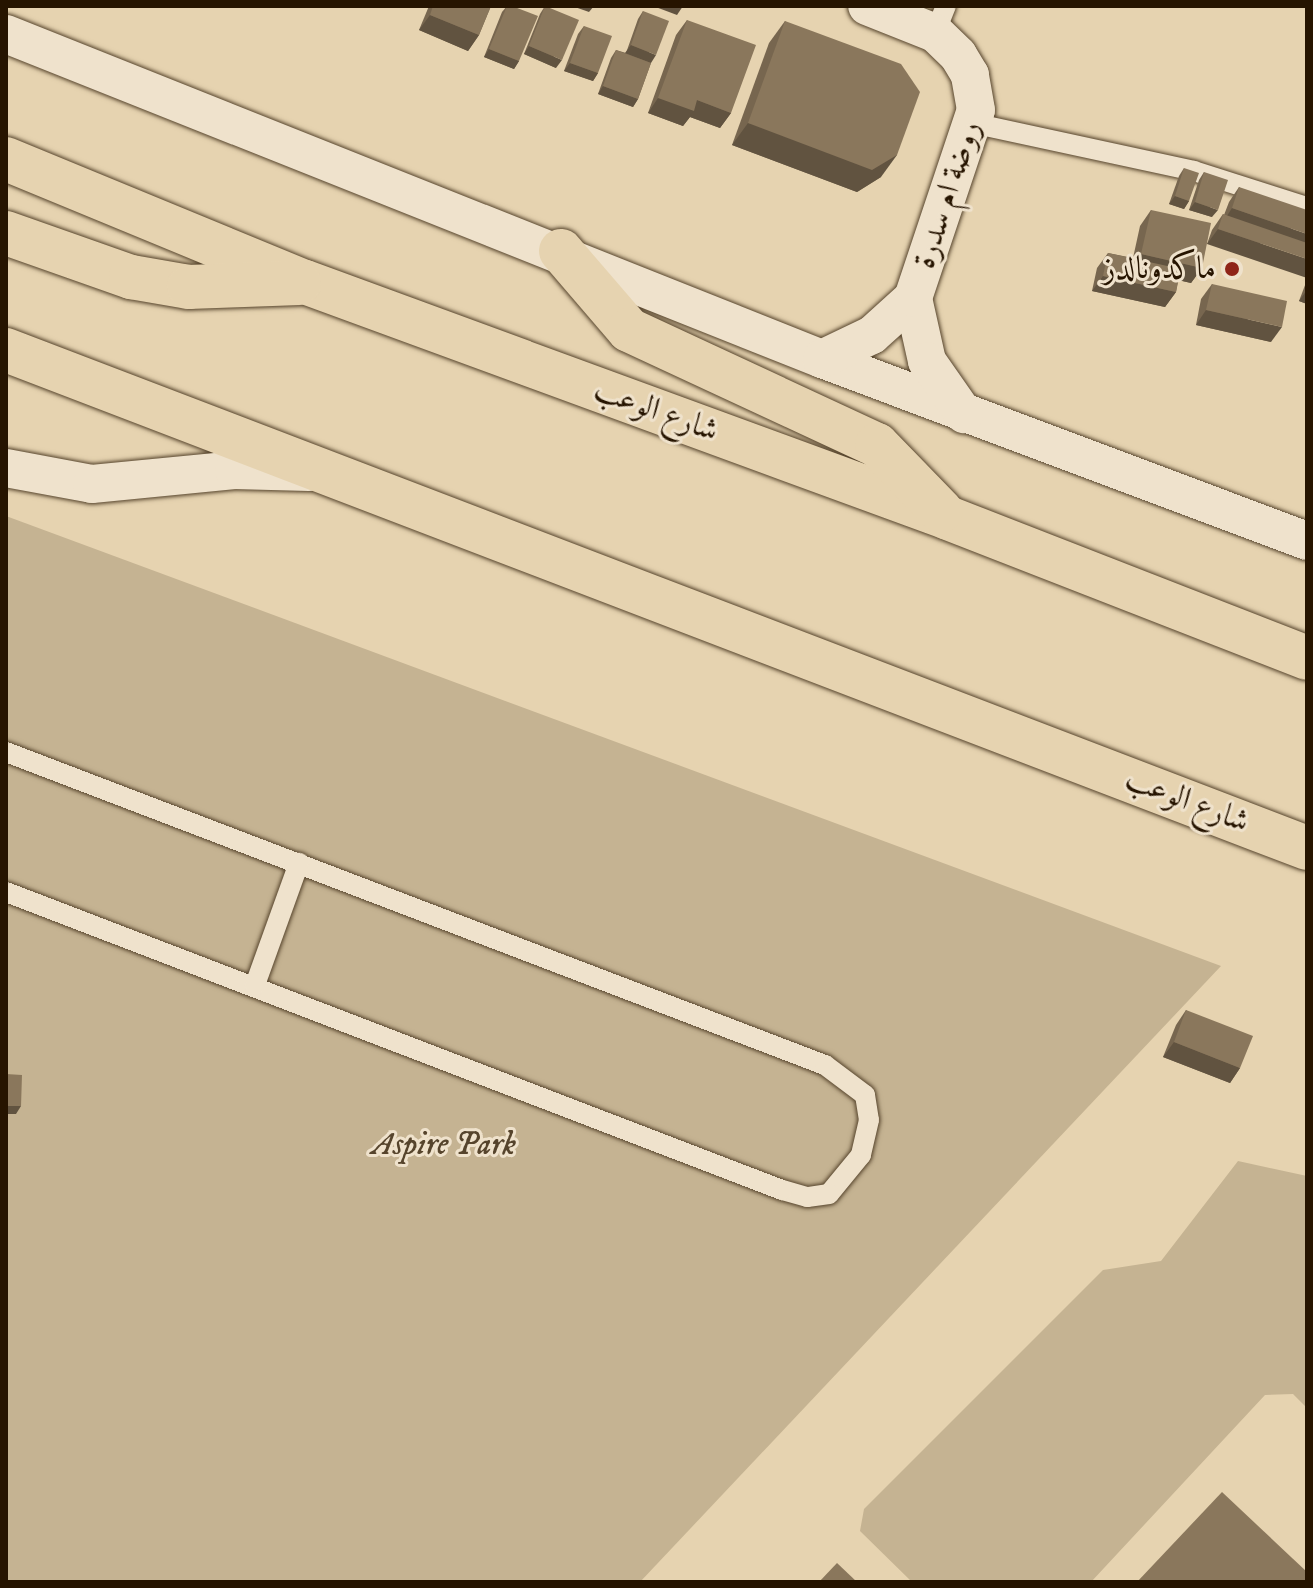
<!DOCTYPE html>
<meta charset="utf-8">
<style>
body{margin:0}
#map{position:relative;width:1313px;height:1588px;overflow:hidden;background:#e6d3b0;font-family:"IM FELL DW Pica",Amiri,serif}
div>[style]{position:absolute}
.green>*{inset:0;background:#c5b392}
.roads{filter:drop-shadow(0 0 2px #56442c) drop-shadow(0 0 2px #56442c)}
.lane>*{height:20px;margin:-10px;padding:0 10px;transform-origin:10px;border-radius:10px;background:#efe2cc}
.street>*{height:38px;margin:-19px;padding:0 19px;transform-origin:19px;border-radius:19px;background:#efe2cc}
.primary>*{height:44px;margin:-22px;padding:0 22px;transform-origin:22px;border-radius:22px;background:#e6d3b0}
.wall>*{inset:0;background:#77664f}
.shaded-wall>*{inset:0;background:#615340}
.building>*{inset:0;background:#8a775c}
.dots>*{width:22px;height:22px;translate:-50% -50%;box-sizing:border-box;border:4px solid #efe2cc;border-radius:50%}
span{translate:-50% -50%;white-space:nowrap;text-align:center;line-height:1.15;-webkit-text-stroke:6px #efe2cc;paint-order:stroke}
.street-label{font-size:32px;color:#261400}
.poi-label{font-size:32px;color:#261400}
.right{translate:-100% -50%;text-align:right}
.park-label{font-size:32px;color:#56442c;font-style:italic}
.frame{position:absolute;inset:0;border:8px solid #261400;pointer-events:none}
</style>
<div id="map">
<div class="green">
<div style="clip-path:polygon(6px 516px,1221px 966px,640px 1582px,6px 1582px)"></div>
<div style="clip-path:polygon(1238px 1161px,1307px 1176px,1307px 1408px,1293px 1394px,1265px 1395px,1091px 1582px,912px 1582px,860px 1531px,864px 1509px,1103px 1270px,1161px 1261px)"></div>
</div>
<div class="roads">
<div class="lane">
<div style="left:935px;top:33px;width:29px;rotate:-68deg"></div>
<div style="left:972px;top:123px;width:227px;rotate:12.2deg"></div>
<div style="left:1194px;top:171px;width:119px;rotate:17.7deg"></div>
<div style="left:6px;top:752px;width:877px;rotate:20.92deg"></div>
<div style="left:825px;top:1065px;width:50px;rotate:36.9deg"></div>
<div style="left:865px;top:1095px;width:25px;rotate:81deg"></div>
<div style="left:869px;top:1120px;width:36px;rotate:103deg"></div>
<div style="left:861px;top:1155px;width:50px;rotate:129.4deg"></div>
<div style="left:829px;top:1194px;width:22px;rotate:172deg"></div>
<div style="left:807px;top:1197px;width:26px;rotate:-164deg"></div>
<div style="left:782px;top:1190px;width:831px;rotate:-158.99deg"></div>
<div style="left:255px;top:985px;width:130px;rotate:-70.2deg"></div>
</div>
<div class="street">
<div style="left:6px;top:34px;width:878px;rotate:21.72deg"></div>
<div style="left:822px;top:359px;width:518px;rotate:20.57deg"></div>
<div style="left:913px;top:298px;width:65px;rotate:77.5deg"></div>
<div style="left:927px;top:361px;width:65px;rotate:55.1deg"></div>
<div style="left:822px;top:359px;width:55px;rotate:-25.6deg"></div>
<div style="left:872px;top:335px;width:55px;rotate:-42.1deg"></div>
<div style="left:913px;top:298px;width:198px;rotate:-71.5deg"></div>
<div style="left:976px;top:110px;width:36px;rotate:-100deg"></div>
<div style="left:970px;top:75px;width:23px;rotate:-121deg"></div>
<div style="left:958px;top:55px;width:32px;rotate:-136deg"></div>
<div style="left:935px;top:33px;width:73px;rotate:-158.3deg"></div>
<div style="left:6px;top:468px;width:87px;rotate:10.5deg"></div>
<div style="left:92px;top:484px;width:143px;rotate:-5.6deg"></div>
<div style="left:234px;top:470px;width:75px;rotate:1.5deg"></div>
</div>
<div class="primary">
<div style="left:6px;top:159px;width:323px;rotate:22.4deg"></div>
<div style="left:305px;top:282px;width:685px;rotate:20.15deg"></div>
<div style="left:948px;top:518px;width:385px;rotate:21.3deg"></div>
<div style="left:6px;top:233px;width:133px;rotate:19.4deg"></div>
<div style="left:131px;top:277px;width:59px;rotate:9.8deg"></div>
<div style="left:189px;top:287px;width:110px;rotate:-2.1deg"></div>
<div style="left:561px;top:251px;width:104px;rotate:49.3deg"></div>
<div style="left:629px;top:330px;width:273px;rotate:24.9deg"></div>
<div style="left:877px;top:445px;width:92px;rotate:45.9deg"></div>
<div style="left:6px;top:350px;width:1393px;rotate:20.95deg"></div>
</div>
</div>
<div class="wall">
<div style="clip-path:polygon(429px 6px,491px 6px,479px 35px,468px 51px,419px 30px)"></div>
<div style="clip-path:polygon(507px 6px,519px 61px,514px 69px,484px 57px,502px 12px)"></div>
<div style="clip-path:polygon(545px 6px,556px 68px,524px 54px,540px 14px)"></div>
<div style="clip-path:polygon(643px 11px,651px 63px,638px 99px,633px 107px,598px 94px,611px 58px,616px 50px,626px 53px,638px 19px)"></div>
<div style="clip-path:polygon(687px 20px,731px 113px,720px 128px,690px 117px,683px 126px,648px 113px,676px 35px)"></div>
<div style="clip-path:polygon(785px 21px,881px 177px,857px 192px,732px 145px,769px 43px)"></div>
<div style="clip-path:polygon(584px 26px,598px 73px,593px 81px,564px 71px,578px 34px)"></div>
<div style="clip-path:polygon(1184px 168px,1189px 201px,1184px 209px,1169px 204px,1179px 176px)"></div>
<div style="clip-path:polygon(1204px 172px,1212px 217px,1189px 210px,1199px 180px)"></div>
<div style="clip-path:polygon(1239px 187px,1307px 241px,1305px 243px,1207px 244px,1212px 230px,1223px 214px,1224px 215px,1229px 202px)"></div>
<div style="clip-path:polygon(1151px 210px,1202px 268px,1191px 283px,1178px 280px,1176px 292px,1165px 307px,1092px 291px,1097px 268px,1108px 253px,1133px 258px,1140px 226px)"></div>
<div style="clip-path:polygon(1307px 280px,1307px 304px,1299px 301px)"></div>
<div style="clip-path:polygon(1212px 284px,1271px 342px,1196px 325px,1201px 299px)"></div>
<div style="clip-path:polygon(1186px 1010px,1240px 1068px,1230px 1083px,1163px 1057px,1176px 1025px)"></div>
</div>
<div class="shaded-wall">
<div style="clip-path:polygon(572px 6px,594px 6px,589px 12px)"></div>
<div style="clip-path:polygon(653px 6px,683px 6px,677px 15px)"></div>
<div style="clip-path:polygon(430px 15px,479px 35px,468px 51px,419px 30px)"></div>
<div style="clip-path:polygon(631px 45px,656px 55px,651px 63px,625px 53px)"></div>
<div style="clip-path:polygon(529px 46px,562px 60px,556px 68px,524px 54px)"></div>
<div style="clip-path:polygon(489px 49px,519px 61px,514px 69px,484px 57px)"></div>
<div style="clip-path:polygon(570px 63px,598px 73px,593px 81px,564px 71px)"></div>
<div style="clip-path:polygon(603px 86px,638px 99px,633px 107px,598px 94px)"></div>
<div style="clip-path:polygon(658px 98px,697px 100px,731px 113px,720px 128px,690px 117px,683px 126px,648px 113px)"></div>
<div style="clip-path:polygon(748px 123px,897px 155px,881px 177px,857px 192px,732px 145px)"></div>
<div style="clip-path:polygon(1175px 196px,1189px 201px,1184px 209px,1169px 204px)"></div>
<div style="clip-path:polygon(1195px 202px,1218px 210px,1212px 217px,1189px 210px)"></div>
<div style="clip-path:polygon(1232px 208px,1307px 234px,1307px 241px,1300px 251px,1222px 224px)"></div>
<div style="clip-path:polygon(1218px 229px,1307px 259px,1307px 278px,1207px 244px)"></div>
<div style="clip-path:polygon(1141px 254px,1202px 268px,1191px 283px,1130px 269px)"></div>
<div style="clip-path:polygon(1103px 276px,1176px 292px,1165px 307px,1092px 291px)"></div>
<div style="clip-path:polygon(1307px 290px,1307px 304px,1299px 301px)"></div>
<div style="clip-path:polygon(1206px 310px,1282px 327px,1271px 342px,1196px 325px)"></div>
<div style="clip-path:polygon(1174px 1042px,1240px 1068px,1230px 1083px,1163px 1057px)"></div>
<div style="clip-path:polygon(6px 1106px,21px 1106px,16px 1114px,6px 1114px)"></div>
</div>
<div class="building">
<div style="clip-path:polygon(433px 6px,491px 6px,479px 35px,430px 15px)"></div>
<div style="clip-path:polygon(507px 6px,512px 6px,538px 16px,519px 61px,489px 49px)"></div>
<div style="clip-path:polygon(545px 6px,579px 20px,562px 60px,529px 46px)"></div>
<div style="clip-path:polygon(643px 11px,669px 21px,656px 55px,631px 45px)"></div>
<div style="clip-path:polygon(687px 20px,756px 45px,731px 113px,697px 100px,694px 111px,658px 98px)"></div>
<div style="clip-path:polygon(785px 21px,901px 64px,920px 92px,897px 155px,872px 170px,748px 123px)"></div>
<div style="clip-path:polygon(584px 26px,612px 36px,598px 73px,570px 63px)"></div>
<div style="clip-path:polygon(616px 50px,651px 63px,638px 99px,603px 86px)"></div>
<div style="clip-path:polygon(1184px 168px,1199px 173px,1189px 201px,1175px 196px)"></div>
<div style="clip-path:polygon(1204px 172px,1228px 180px,1218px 210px,1195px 202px)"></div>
<div style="clip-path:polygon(1239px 187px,1307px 210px,1307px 234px,1232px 208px)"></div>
<div style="clip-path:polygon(1151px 210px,1211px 223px,1202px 268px,1141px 254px)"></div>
<div style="clip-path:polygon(1223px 214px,1307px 243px,1307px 259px,1218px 229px)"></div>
<div style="clip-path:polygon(1108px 253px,1181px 269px,1176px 292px,1103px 276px)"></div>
<div style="clip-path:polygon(1212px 284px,1287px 301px,1282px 327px,1206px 310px)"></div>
<div style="clip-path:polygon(1186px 1010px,1253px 1036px,1240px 1068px,1174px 1042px)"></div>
<div style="clip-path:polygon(6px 1074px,22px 1075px,21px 1106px,6px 1106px)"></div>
<div style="clip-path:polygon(1222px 1492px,1307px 1572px,1307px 1582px,1137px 1582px)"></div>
<div style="clip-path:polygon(837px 1563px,857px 1582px,819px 1582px)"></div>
</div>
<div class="dots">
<div style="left:1232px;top:269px;background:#8f2418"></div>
</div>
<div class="street-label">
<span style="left:948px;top:195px;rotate:-72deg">روضة ام سدرة</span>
<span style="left:656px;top:411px;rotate:20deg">شارع الوعب</span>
<span style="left:1187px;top:801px;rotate:21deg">شارع الوعب</span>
</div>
<div class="poi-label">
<span class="right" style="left:1216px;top:269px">ماكدونالدز</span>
</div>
<div class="park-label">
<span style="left:444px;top:1145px">Aspire Park</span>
</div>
<div class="frame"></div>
</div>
